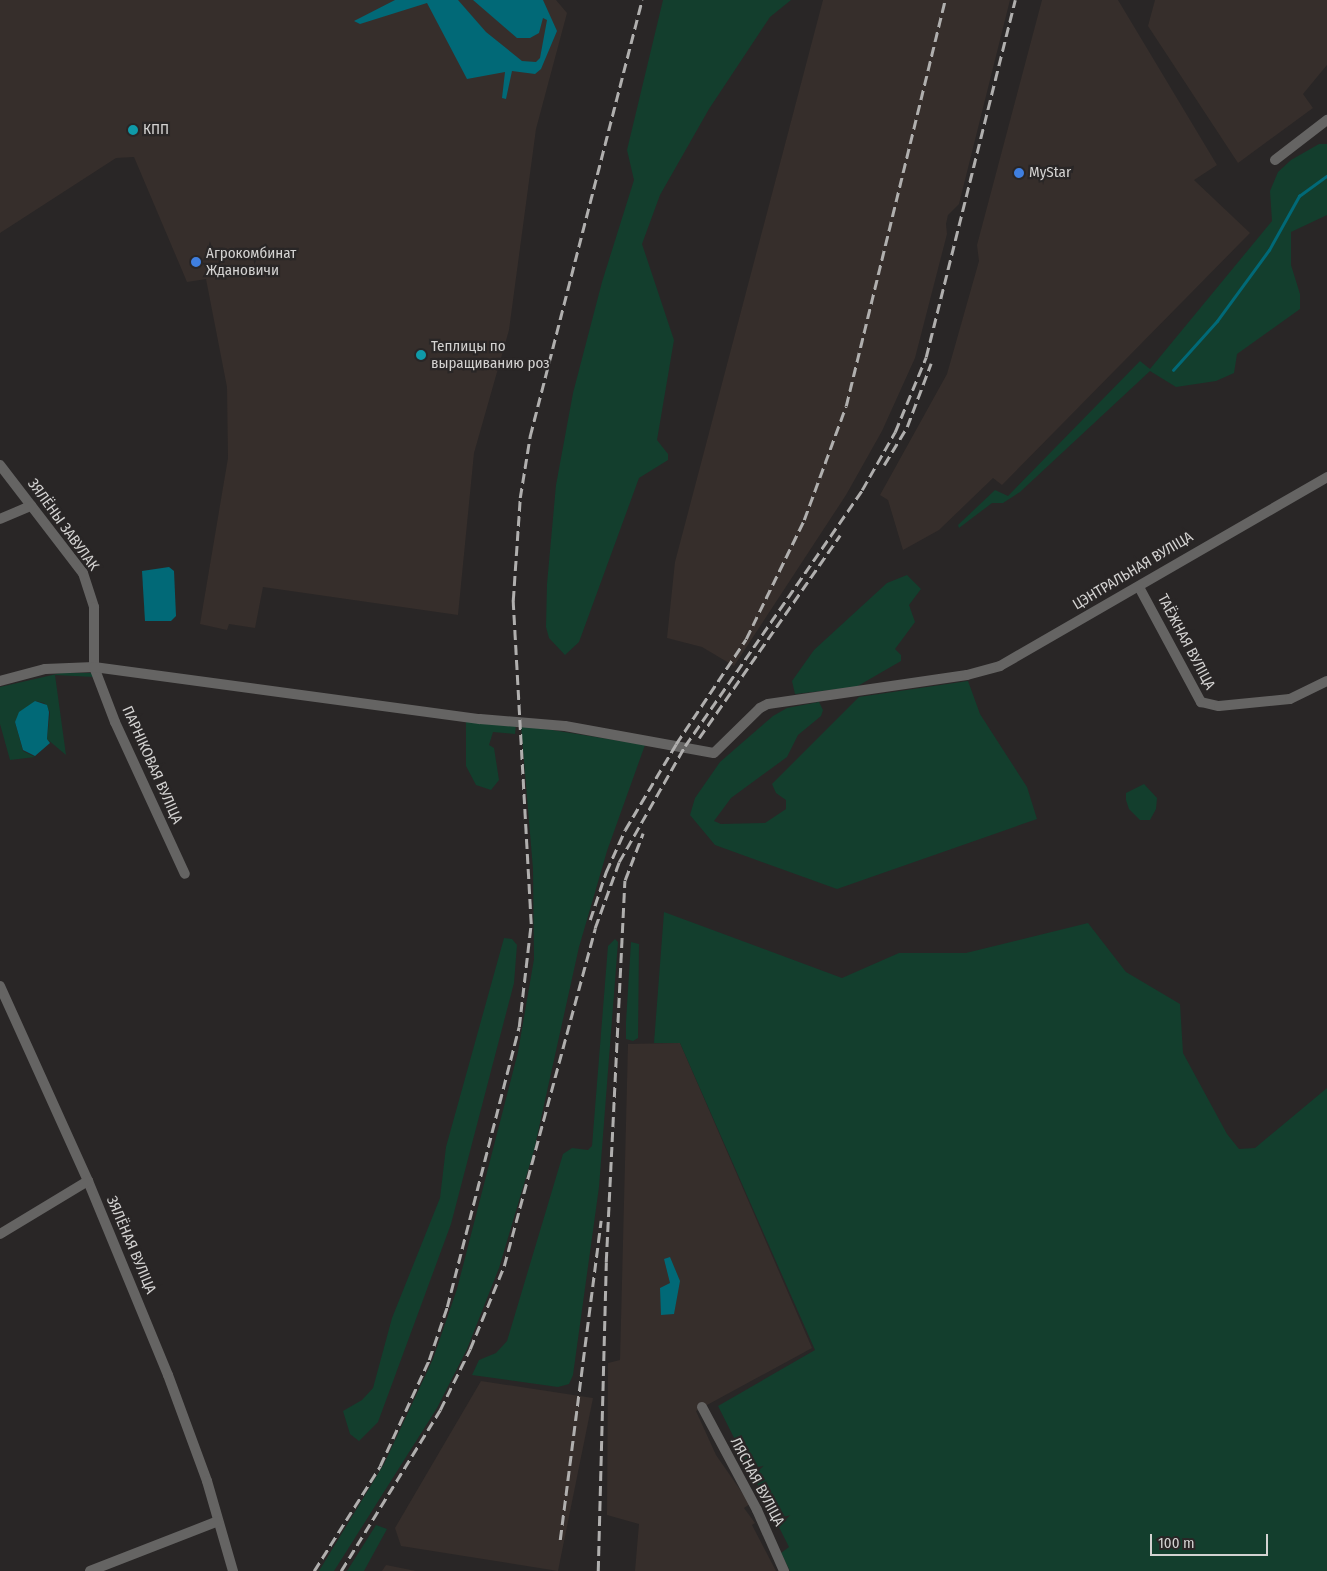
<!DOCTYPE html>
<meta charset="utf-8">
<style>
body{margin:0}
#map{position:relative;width:1327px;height:1571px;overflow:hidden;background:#292626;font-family:"Fira Sans Condensed",sans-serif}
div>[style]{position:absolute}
.built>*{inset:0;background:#362e2b}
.green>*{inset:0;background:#133e2d}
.water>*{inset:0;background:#016977}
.stream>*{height:2.5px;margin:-1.25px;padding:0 1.25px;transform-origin:1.25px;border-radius:1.25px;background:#016977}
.minor>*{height:10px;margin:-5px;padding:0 5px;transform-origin:5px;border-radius:5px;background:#656463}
.rail>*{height:2.5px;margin-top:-1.25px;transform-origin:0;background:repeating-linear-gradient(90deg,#b0afae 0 10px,transparent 0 15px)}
.dots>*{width:14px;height:14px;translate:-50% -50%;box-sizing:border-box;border:2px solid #292626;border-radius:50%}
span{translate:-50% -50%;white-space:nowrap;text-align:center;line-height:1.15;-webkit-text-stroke:4.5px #292626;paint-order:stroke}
.poi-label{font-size:15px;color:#d3d2d1}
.left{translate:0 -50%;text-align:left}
.street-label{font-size:15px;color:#d3d2d1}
.scale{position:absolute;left:1150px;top:1534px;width:118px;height:22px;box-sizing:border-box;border:2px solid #d3d2d1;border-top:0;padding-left:6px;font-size:15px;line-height:18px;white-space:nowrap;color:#d3d2d1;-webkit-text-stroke:4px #292626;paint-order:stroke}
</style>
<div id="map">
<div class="built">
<div style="clip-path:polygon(0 0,556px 0,567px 13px,536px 129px,509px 330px,474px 453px,458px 615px,263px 587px,255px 628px,229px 624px,227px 630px,200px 624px,228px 458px,227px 387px,206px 279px,187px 282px,134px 157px,116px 158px,0 233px)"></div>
<div style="clip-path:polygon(823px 0,1010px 0,959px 204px,948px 215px,946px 224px,947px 234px,915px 358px,882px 431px,846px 495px,734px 666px,702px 647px,667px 638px,675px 562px)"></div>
<div style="clip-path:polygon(1042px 0,1118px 0,1217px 165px,1194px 180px,1250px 233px,1002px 485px,993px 478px,939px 530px,903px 550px,888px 500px,880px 495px,947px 374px,979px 261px,977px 245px)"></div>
<div style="clip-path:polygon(1155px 0,1327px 0,1327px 65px,1303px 94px,1313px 108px,1238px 163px,1148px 26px)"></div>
<div style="clip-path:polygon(680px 1043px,812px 1348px,696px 1411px,716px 1455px,750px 1504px,744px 1508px,755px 1523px,752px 1525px,776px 1571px,635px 1571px,639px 1524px,607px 1515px,608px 1363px,620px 1360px,628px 1044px)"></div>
<div style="clip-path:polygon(481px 1381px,593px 1398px,558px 1571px,401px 1546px,395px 1528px)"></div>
<div style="clip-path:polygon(386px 1565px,416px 1571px,382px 1571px)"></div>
</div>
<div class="green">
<div style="clip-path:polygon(663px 0,791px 0,770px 17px,709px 109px,660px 195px,642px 244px,674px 340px,657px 440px,668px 454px,668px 460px,639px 478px,579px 642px,565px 655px,549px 638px,546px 627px,547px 584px,556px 485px,573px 393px,602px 282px,634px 180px,627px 150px)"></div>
<div style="clip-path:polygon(1319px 144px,1327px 144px,1327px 215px,1291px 232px,1291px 265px,1300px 294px,1300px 309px,1237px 354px,1234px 373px,1216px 381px,1176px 387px,1150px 371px,1020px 492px,1003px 503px,992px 503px,959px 528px,958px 525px,995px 490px,1008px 496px,1140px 361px,1150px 369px,1272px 221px,1270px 191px,1278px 172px,1291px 160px)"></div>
<div style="clip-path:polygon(907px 575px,921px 589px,909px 605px,915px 622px,895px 649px,901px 655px,901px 661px,856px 687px,795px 694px,792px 681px,814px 650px,887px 583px)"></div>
<div style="clip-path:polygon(61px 673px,91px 673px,95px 677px,55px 675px,66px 755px,47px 739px,50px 712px,44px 703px,35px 701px,15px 722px,23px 751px,35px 757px,10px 760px,0 724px,0 687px)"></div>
<div style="clip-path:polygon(968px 681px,980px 714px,1027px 787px,1037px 819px,837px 889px,715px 845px,690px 815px,695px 798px,720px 762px,773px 716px,787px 708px,819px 702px,823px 710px,821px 716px,798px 735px,787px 757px,731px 798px,714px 821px,721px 824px,765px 823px,786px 809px,786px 800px,776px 793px,772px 784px,859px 697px)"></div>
<div style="clip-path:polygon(466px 721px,516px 725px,515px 734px,493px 732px,489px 745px,494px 748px,499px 780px,491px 790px,476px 785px,466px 766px)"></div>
<div style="clip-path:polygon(521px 725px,645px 745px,607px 851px,579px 947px,534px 1150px,499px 1268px,467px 1349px,437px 1408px,334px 1571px,319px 1571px,384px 1464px,433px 1359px,457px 1289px,518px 1052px,534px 959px,533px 869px)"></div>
<div style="clip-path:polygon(1144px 784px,1157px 798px,1156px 809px,1150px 820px,1140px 820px,1129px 809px,1126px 800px,1126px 793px)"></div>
<div style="clip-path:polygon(664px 912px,842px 978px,899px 953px,966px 953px,1088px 923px,1126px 972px,1180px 1004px,1183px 1053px,1227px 1134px,1239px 1149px,1255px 1148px,1327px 1088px,1327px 1571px,790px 1571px,781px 1553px,789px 1547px,718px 1406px,815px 1350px,680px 1043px,654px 1043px)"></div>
<div style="clip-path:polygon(504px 938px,512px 939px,517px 945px,514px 983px,451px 1224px,378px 1422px,359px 1441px,350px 1434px,343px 1411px,362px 1400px,373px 1388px,392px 1318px,440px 1198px,446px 1147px)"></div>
<div style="clip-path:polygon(615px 939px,618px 942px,599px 1187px,573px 1375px,569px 1384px,558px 1387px,472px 1375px,479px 1360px,496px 1353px,507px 1341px,563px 1154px,572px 1148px,588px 1150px,592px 1146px,608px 946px)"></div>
<div style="clip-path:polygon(631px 942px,639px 944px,638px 1038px,633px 1041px,626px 1039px,626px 1022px)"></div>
<div style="clip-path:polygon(376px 1525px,387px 1529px,364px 1571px,347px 1571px)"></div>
</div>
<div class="water">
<div style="clip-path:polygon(395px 0,458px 0,486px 32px,522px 61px,536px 62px,540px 58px,547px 20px,543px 18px,539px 33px,530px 38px,517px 38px,473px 0,543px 0,557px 31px,541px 69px,535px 74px,512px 71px,506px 99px,502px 98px,505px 72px,467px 79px,427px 3px,360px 24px,354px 21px)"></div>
<div style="clip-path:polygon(169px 567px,174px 571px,176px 616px,171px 621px,145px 621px,142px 571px)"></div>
<div style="clip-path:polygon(35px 701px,47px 705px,49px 712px,47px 739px,50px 743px,35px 756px,23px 750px,15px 722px,19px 712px)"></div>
<div style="clip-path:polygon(670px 1257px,680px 1281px,674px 1314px,661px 1315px,660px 1288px,670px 1283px,664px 1259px)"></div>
</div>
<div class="stream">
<div style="left:1173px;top:370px;width:66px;rotate:-48.1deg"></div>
<div style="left:1217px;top:321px;width:88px;rotate:-53.8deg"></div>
<div style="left:1269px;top:250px;width:62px;rotate:-60.9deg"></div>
<div style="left:1299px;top:196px;width:34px;rotate:-36deg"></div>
</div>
<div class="minor">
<div style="left:1275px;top:160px;width:66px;rotate:-37.6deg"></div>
<div style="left:0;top:465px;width:136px;rotate:52.5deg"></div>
<div style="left:83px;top:573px;width:36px;rotate:72deg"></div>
<div style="left:94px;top:607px;width:60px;rotate:90deg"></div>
<div style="left:94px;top:667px;width:59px;rotate:69.1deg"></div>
<div style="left:115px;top:722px;width:167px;rotate:65.3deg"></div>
<div style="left:0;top:519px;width:34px;rotate:-23deg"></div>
<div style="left:1139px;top:587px;width:131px;rotate:61.7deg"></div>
<div style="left:1201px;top:702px;width:18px;rotate:13deg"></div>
<div style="left:1219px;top:706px;width:71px;rotate:-5.6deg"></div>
<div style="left:1290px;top:699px;width:41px;rotate:-25.9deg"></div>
<div style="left:0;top:681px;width:47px;rotate:-14.9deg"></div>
<div style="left:45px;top:669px;width:49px;rotate:-2.3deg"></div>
<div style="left:94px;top:667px;width:389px;rotate:7.7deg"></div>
<div style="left:480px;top:719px;width:85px;rotate:4.7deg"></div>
<div style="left:565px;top:726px;width:151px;rotate:10.3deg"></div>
<div style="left:714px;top:753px;width:64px;rotate:-44.4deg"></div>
<div style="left:760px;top:708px;width:9px;rotate:-27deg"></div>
<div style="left:768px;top:704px;width:201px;rotate:-8.3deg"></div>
<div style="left:967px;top:675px;width:34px;rotate:-15deg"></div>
<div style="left:1000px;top:666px;width:378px;rotate:-30deg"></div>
<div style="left:0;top:986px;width:214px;rotate:65.7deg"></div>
<div style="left:88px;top:1181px;width:210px;rotate:67.6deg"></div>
<div style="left:168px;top:1375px;width:113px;rotate:69.8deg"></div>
<div style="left:207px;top:1481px;width:94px;rotate:73.9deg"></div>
<div style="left:0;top:1234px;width:103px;rotate:-31.1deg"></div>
<div style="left:702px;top:1407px;width:117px;rotate:61.9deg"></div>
<div style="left:757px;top:1510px;width:67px;rotate:66.1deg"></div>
<div style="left:90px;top:1571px;width:137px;rotate:-21.3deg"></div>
</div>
<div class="rail">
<div style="left:884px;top:465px;width:44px;rotate:-58.8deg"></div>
<div style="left:907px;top:427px;width:68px;rotate:-69.4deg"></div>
<div style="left:699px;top:738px;width:247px;rotate:-55.2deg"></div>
<div style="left:590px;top:920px;width:51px;rotate:-71.6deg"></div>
<div style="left:606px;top:872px;width:46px;rotate:-65.7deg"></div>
<div style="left:625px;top:830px;width:100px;rotate:-59.3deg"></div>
<div style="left:676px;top:744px;width:126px;rotate:-56.3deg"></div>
<div style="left:746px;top:639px;width:132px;rotate:-64deg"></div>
<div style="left:804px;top:520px;width:121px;rotate:-69.8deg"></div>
<div style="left:846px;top:406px;width:418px;rotate:-76.3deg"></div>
<div style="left:560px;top:1540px;width:322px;rotate:-82.7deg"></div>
<div style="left:314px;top:1571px;width:124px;rotate:-57.8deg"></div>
<div style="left:380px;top:1466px;width:117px;rotate:-65.2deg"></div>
<div style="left:429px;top:1360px;width:56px;rotate:-71.2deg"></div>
<div style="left:447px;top:1307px;width:289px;rotate:-75.6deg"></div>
<div style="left:519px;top:1027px;width:104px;rotate:-83.4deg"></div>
<div style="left:531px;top:924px;width:324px;rotate:-93.2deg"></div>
<div style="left:513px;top:601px;width:103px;rotate:-86.1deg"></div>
<div style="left:520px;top:498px;width:63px;rotate:-80.8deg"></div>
<div style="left:530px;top:436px;width:450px;rotate:-75.6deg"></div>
<div style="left:341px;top:1571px;width:189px;rotate:-58.4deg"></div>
<div style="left:440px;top:1410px;width:68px;rotate:-63.8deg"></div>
<div style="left:470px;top:1349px;width:90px;rotate:-67.7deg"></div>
<div style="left:504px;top:1266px;width:350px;rotate:-74.9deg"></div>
<div style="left:595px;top:928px;width:70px;rotate:-70deg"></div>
<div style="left:619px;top:862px;width:133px;rotate:-60.4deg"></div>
<div style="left:685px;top:746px;width:311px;rotate:-55.3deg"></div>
<div style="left:862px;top:490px;width:67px;rotate:-60.4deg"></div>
<div style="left:895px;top:432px;width:81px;rotate:-67.5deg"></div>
<div style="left:926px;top:357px;width:368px;rotate:-76deg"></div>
<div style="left:598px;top:1571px;width:309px;rotate:-88.5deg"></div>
<div style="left:606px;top:1262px;width:382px;rotate:-87.2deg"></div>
<div style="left:625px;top:880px;width:50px;rotate:-69deg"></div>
</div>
<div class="dots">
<div style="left:133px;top:130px;background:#0f9aa8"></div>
<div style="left:1019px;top:173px;background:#3f7fe0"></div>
<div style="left:196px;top:262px;background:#3f7fe0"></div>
<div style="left:421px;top:355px;background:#0f9aa8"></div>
</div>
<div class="poi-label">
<span class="left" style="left:143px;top:130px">КПП</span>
<span class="left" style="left:1029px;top:173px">MyStar</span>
<span class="left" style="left:206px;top:262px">Агрокомбинат<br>Ждановичи</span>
<span class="left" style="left:431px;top:355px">Теплицы по<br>выращиванию роз</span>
</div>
<div class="street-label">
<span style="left:63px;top:525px;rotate:54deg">ЗЯЛЁНЫ ЗАВУЛАК</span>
<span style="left:1133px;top:571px;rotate:-31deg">ЦЭНТРАЛЬНАЯ ВУЛІЦА</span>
<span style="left:1186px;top:642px;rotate:62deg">ТАЁЖНАЯ ВУЛІЦА</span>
<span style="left:152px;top:765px;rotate:66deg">ПАРНІКОВАЯ ВУЛІЦА</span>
<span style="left:131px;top:1245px;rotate:67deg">ЗЯЛЁНАЯ ВУЛІЦА</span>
<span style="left:757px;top:1482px;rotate:62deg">ЛЯСНАЯ ВУЛІЦА</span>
</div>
<div class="scale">100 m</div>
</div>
